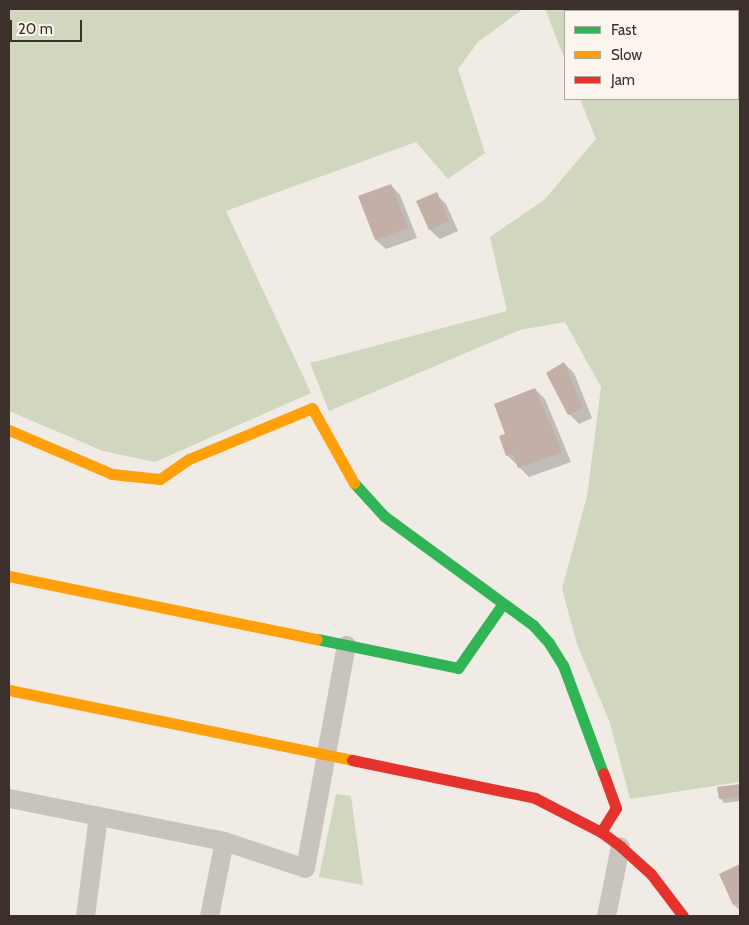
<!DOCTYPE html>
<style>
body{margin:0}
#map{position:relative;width:749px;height:925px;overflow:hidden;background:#f0ebe5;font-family:Cabin,sans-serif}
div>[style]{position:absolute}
.green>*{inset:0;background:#d1d6bf}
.shadow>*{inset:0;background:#0003}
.building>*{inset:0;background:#c3afa7}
.street>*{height:19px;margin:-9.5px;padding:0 9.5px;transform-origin:9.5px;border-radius:9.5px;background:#c9c3be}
.fast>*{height:11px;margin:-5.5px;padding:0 5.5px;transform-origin:5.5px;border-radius:5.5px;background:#30b455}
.slow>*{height:11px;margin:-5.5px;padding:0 5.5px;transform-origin:5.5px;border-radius:5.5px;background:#ff9f0a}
.jam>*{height:11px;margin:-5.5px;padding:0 5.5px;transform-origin:5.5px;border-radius:5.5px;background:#e5322d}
span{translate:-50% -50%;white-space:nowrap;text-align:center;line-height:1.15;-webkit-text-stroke:5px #fbf5ee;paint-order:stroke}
.frame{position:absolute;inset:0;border:10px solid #3b302b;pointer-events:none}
.legend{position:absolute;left:564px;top:10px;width:175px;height:90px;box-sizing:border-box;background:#fbf5ee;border:1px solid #aea6a0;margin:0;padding:6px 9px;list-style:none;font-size:15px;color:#3b302b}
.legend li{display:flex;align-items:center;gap:10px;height:25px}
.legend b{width:25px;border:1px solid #aea6a0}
.scale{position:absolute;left:10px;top:20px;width:72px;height:22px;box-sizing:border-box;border:2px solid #3b302b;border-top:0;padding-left:6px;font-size:15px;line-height:18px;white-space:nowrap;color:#3b302b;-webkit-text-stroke:4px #fbf5ee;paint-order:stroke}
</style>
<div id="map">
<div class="green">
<div style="clip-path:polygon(9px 9px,523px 9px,478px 42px,458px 69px,485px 153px,448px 179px,416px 142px,226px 211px,311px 393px,155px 462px,103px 451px,9px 411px)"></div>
<div style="clip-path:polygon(545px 9px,740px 9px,740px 782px,630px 799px,610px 723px,577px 644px,562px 589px,587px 496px,601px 387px,565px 322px,520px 330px,329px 411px,310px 363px,507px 311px,490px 237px,544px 200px,596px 139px,580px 99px,738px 99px,738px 11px,565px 11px,565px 60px)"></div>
<div style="clip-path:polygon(336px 794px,351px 796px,363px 885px,319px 877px)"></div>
</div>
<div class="shadow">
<div style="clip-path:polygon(391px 185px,400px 195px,417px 238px,386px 249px,376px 240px)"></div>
<div style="clip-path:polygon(436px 194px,446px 204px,458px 231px,440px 239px,430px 230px)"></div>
<div style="clip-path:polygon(564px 363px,574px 373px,592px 418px,579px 424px,569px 414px)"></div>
<div style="clip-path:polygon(535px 389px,545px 399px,571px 462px,529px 477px,507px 455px,507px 435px)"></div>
<div style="clip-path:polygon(740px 785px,740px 801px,724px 803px,720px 798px,719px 788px)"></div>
<div style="clip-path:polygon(740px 865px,740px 911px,734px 905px,720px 875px)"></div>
</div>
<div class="building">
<div style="clip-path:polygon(391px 184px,408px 228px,375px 240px,358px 196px)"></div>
<div style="clip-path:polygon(437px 192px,449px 221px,429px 230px,416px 201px)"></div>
<div style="clip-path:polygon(564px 362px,583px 408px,568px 415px,546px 373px)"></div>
<div style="clip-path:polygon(535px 388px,562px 452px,518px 468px,513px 454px,506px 456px,499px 436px,505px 434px,494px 404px)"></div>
<div style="clip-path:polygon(740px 784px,740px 796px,719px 799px,717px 787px)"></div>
<div style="clip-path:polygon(740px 864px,740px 902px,733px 905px,719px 874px)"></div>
</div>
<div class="street">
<div style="left:9px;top:798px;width:219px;rotate:11.3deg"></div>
<div style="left:224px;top:841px;width:85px;rotate:18.4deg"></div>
<div style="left:305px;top:868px;width:227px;rotate:-79.6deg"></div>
<div style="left:85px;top:916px;width:101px;rotate:-82.6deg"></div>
<div style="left:209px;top:916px;width:76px;rotate:-78.7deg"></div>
<div style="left:606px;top:916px;width:71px;rotate:-78.7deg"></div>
</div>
<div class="fast">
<div style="left:354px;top:483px;width:45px;rotate:47.7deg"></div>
<div style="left:384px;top:516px;width:185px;rotate:36.2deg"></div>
<div style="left:533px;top:625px;width:24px;rotate:48deg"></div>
<div style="left:549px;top:643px;width:26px;rotate:58deg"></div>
<div style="left:563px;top:665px;width:115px;rotate:69.7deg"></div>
<div style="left:317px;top:639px;width:144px;rotate:11.6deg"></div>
<div style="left:458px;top:668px;width:77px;rotate:-55.1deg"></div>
</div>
<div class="slow">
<div style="left:9px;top:430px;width:112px;rotate:23.1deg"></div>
<div style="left:112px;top:474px;width:48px;rotate:5.9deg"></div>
<div style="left:160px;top:479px;width:35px;rotate:-35deg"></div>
<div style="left:189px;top:459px;width:133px;rotate:-22.5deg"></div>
<div style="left:312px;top:408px;width:86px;rotate:60.8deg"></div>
<div style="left:9px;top:576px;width:314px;rotate:11.6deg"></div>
<div style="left:9px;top:690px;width:350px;rotate:11.5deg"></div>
</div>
<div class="jam">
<div style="left:352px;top:760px;width:187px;rotate:11.7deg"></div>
<div style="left:535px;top:798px;width:74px;rotate:27.3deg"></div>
<div style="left:601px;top:832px;width:24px;rotate:36deg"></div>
<div style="left:620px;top:846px;width:42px;rotate:42.1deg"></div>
<div style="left:651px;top:874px;width:53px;rotate:52.7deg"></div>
<div style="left:601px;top:832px;width:28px;rotate:-58deg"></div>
<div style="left:616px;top:808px;width:37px;rotate:-110deg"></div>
</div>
<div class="frame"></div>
<ul class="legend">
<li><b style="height:6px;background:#30b455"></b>Fast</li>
<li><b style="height:6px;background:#ff9f0a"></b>Slow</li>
<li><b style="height:6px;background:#e5322d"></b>Jam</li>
</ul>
<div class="scale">20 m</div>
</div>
